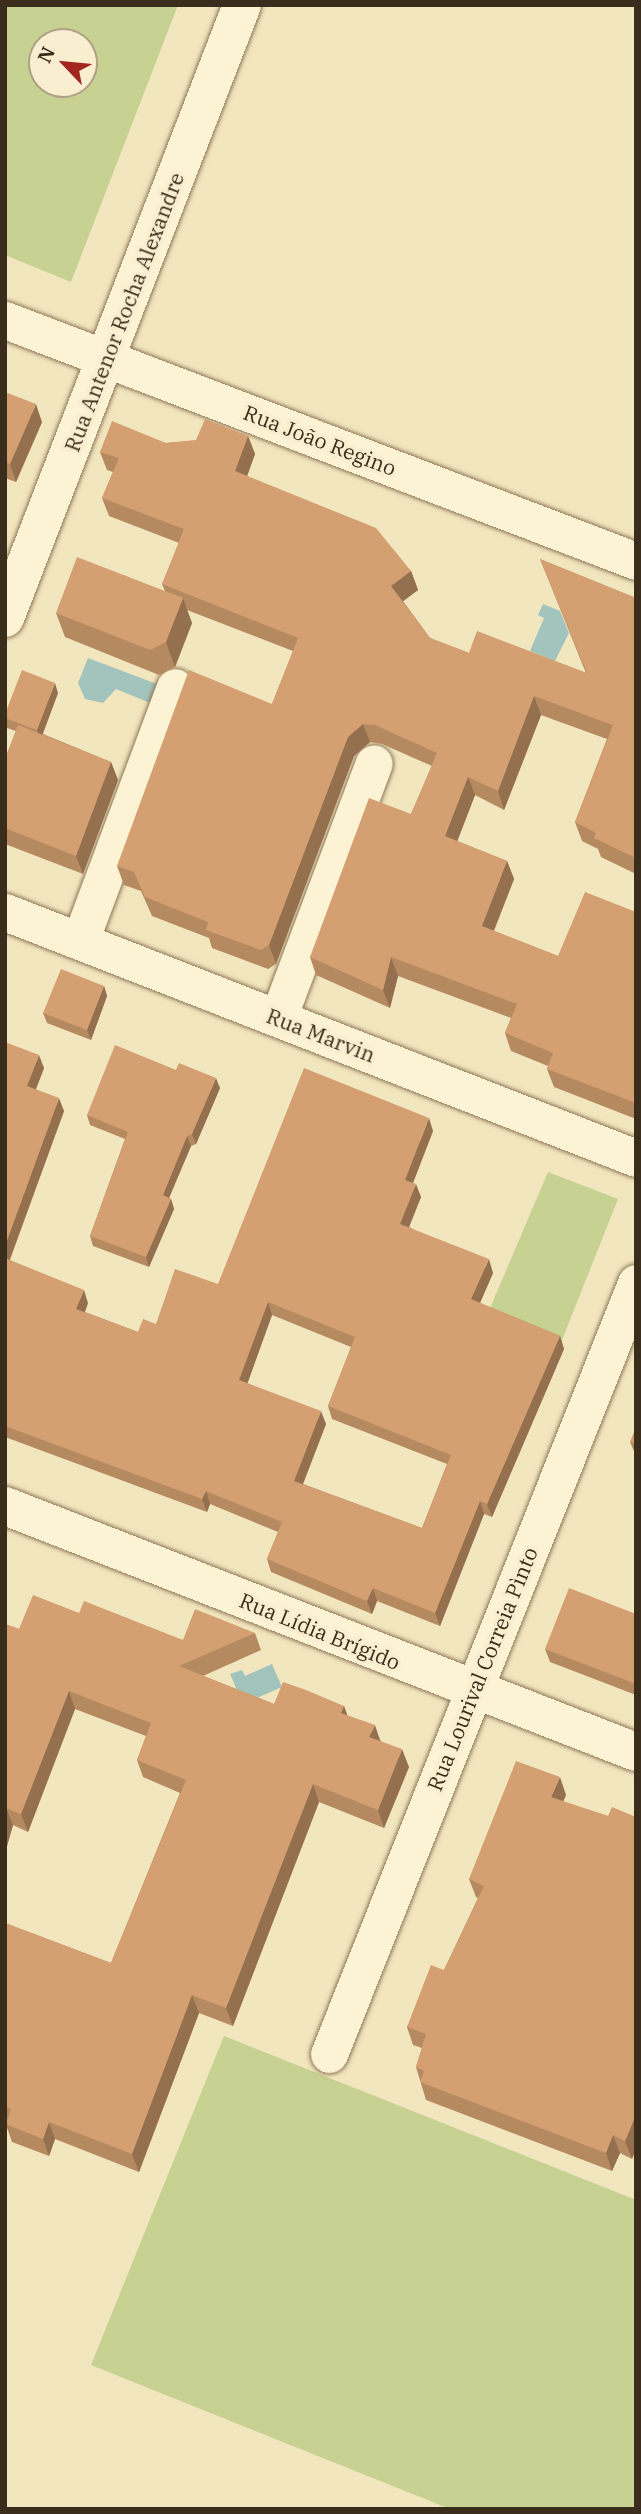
<!DOCTYPE html>
<meta charset="utf-8">
<style>
body{margin:0}
#map{position:relative;width:641px;height:2514px;overflow:hidden;background:#f2e6bf;font-family:"IBM Plex Serif",serif}
div>[style]{position:absolute}
.green>*{inset:0;background:#c7d192}
.water>*{inset:0;background:#a3c4bc}
.roads{filter:drop-shadow(0 0 2px #8d7656) drop-shadow(0 0 2px #8d7656)}
.street>*{height:37px;margin:-18.5px;padding:0 18.5px;transform-origin:18.5px;border-radius:18.5px;background:#fcf2d4}
.secondary>*{height:38px;margin:-19px;padding:0 19px;transform-origin:19px;border-radius:19px;background:#fcf2d4}
.wall>*{inset:0;background:#b68a61}
.shaded-wall>*{inset:0;background:#94704f}
.building>*{inset:0;background:#d4a071}
span{translate:-50% -50%;white-space:nowrap;text-align:center;line-height:1.15;-webkit-text-stroke:7px #f9efd0;paint-order:stroke}
.street-label{font-size:21px;color:#3b2d1c}
.frame{position:absolute;inset:0;border:7px solid #3b2d1c;pointer-events:none}
.north{position:absolute;left:28px;top:28px;width:70px;height:70px;box-sizing:border-box;background:#f9efd0;border:2px solid #ada188;border-radius:50%;rotate:296deg;font-size:19px;font-weight:700;line-height:28px;text-align:center;color:#3b2d1c}
.north::after{content:'';display:block;margin:auto;width:24px;height:32px;background:#a2261f;clip-path:polygon(50% 0,100% 100%,50% 72%,0 100%)}
</style>
<div id="map">
<div class="green">
<div style="clip-path:polygon(evenodd,5px 5px,178px 5px,71px 282px,5px 255px,5px 5px,42px 42px,84px 42px,84px 84px,42px 84px,42px 42px)"></div>
<div style="clip-path:polygon(548px 1172px,618px 1199px,560px 1345px,488px 1313px)"></div>
<div style="clip-path:polygon(224px 2036px,636px 2200px,636px 2509px,450px 2509px,91px 2365px)"></div>
</div>
<div class="water">
<div style="clip-path:polygon(543px 604px,560px 611px,569px 633px,555px 661px,530px 651px,544px 618px,538px 615px)"></div>
<div style="clip-path:polygon(88px 658px,157px 684px,150px 703px,116px 689px,103px 703px,85px 699px,78px 683px)"></div>
<div style="clip-path:polygon(272px 1664px,282px 1687px,243px 1704px,230px 1674px,242px 1670px,245px 1676px)"></div>
</div>
<div class="roads">
<div class="street">
<div style="left:5px;top:320px;width:675px;rotate:20.9deg"></div>
<div style="left:5px;top:912px;width:677px;rotate:21.3deg"></div>
<div style="left:80px;top:941px;width:271px;rotate:-69.5deg"></div>
<div style="left:278px;top:1018px;width:272px;rotate:-69.4deg"></div>
<div style="left:329px;top:2054px;width:830px;rotate:-68.29deg"></div>
</div>
<div class="secondary">
<div style="left:5px;top:618px;width:657px;rotate:-68.86deg"></div>
<div style="left:5px;top:1506px;width:677px;rotate:21.3deg"></div>
</div>
</div>
<div class="wall">
<div style="clip-path:polygon(5px 392px,42px 422px,16px 482px,5px 478px)"></div>
<div style="clip-path:polygon(248px 436px,255px 454px,247px 476px,411px 571px,418px 590px,403px 601px,430px 638px,469px 653px,586px 673px,540px 559px,636px 598px,636px 874px,601px 857px,598px 849px,582px 841px,575px 822px,607px 739px,541px 715px,504px 810px,475px 795px,457px 841px,507px 861px,514px 879px,494px 931px,558px 956px,636px 912px,636px 1119px,554px 1087px,547px 1069px,548px 1066px,511px 1051px,505px 1033px,511px 1018px,398px 976px,390px 1008px,316px 975px,310px 957px,411px 814px,432px 766px,382px 744px,370px 742px,354px 756px,276px 964px,268px 969px,212px 948px,209px 938px,152px 916px,141px 891px,124px 885px,117px 866px,272px 704px,293px 651px,187px 610px,192px 623px,175px 667px,159px 675px,65px 637px,56px 613px,165px 591px,162px 584px,179px 543px,109px 516px,102px 498px,113px 472px,107px 470px,100px 452px,166px 443px)"></div>
<div style="clip-path:polygon(58px 693px,43px 734px,111px 762px,118px 780px,83px 874px,5px 844px,5px 759px,16px 731px,7px 728px,5px 722px,5px 714px)"></div>
<div style="clip-path:polygon(104px 986px,107px 996px,91px 1040px,47px 1023px,43px 1013px)"></div>
<div style="clip-path:polygon(evenodd,5px 1042px,44px 1068px,36px 1089px,64px 1111px,10px 1260px,88px 1303px,85px 1312px,138px 1332px,156px 1324px,218px 1284px,433px 1131px,413px 1183px,421px 1197px,409px 1227px,493px 1273px,480px 1303px,560px 1336px,564px 1349px,492px 1517px,484px 1514px,440px 1626px,377px 1601px,372px 1614px,271px 1572px,267px 1559px,278px 1532px,210px 1504px,207px 1512px,5px 1437px,5px 1042px,272px 1315px,351px 1347px,328px 1406px,332px 1419px,447px 1464px,422px 1528px,303px 1484px,326px 1424px,247px 1383px,272px 1315px)"></div>
<div style="clip-path:polygon(220px 1088px,196px 1144px,191px 1146px,169px 1198px,171px 1199px,174px 1209px,149px 1267px,93px 1246px,90px 1236px,125px 1139px,90px 1125px,87px 1115px)"></div>
<div style="clip-path:polygon(636px 1428px,636px 1456px,630px 1442px)"></div>
<div style="clip-path:polygon(79px 1613px,183px 1640px,255px 1633px,261px 1650px,203px 1676px,274px 1704px,344px 1706px,347px 1715px,381px 1741px,409px 1767px,384px 1828px,319px 1802px,233px 2026px,199px 2013px,139px 2172px,55px 2139px,49px 2156px,12px 2142px,5px 2122px,5px 1923px,111px 1963px,180px 1793px,143px 1777px,137px 1760px,146px 1736px,75px 1709px,28px 1832px,13px 1825px,5px 1853px,5px 1624px,19px 1629px)"></div>
<div style="clip-path:polygon(636px 1614px,636px 1695px,550px 1662px,545px 1649px)"></div>
<div style="clip-path:polygon(566px 1795px,563px 1802px,608px 1816px,636px 1817px,636px 2149px,632px 2159px,620px 2153px,612px 2171px,426px 2100px,416px 2067px,422px 2048px,413px 2045px,407px 2027px,444px 1970px,478px 1898px,476px 1897px,469px 1879px)"></div>
</div>
<div class="shaded-wall">
<div style="clip-path:polygon(36px 404px,42px 422px,16px 482px,10px 464px)"></div>
<div style="clip-path:polygon(248px 436px,255px 454px,242px 490px,235px 471px)"></div>
<div style="clip-path:polygon(411px 571px,418px 590px,398px 605px,391px 586px)"></div>
<div style="clip-path:polygon(183px 598px,192px 623px,175px 667px,166px 642px)"></div>
<div style="clip-path:polygon(55px 683px,58px 693px,40px 740px,37px 730px)"></div>
<div style="clip-path:polygon(534px 696px,541px 715px,504px 810px,498px 791px)"></div>
<div style="clip-path:polygon(363px 724px,370px 742px,354px 756px,276px 964px,269px 945px,348px 737px)"></div>
<div style="clip-path:polygon(111px 762px,118px 780px,83px 874px,76px 856px)"></div>
<div style="clip-path:polygon(468px 777px,475px 795px,452px 855px,445px 836px)"></div>
<div style="clip-path:polygon(507px 861px,514px 879px,488px 945px,482px 926px)"></div>
<div style="clip-path:polygon(391px 957px,398px 976px,390px 1008px,383px 990px)"></div>
<div style="clip-path:polygon(104px 986px,107px 996px,91px 1040px,87px 1030px)"></div>
<div style="clip-path:polygon(39px 1055px,44px 1068px,32px 1099px,27px 1086px)"></div>
<div style="clip-path:polygon(216px 1078px,220px 1088px,196px 1144px,192px 1134px)"></div>
<div style="clip-path:polygon(59px 1098px,64px 1111px,6px 1269px,5px 1246px)"></div>
<div style="clip-path:polygon(429px 1118px,433px 1131px,409px 1193px,405px 1180px)"></div>
<div style="clip-path:polygon(187px 1136px,191px 1146px,166px 1205px,163px 1195px)"></div>
<div style="clip-path:polygon(416px 1184px,421px 1197px,405px 1237px,400px 1224px)"></div>
<div style="clip-path:polygon(171px 1199px,174px 1209px,149px 1267px,146px 1257px)"></div>
<div style="clip-path:polygon(489px 1259px,493px 1273px,476px 1312px,471px 1299px)"></div>
<div style="clip-path:polygon(84px 1290px,88px 1303px,81px 1322px,76px 1309px)"></div>
<div style="clip-path:polygon(268px 1302px,272px 1315px,244px 1393px,239px 1380px)"></div>
<div style="clip-path:polygon(560px 1336px,564px 1349px,492px 1517px,487px 1504px)"></div>
<div style="clip-path:polygon(321px 1411px,326px 1424px,299px 1494px,294px 1481px)"></div>
<div style="clip-path:polygon(206px 1491px,210px 1504px,207px 1512px,202px 1499px)"></div>
<div style="clip-path:polygon(480px 1501px,484px 1514px,440px 1626px,435px 1613px)"></div>
<div style="clip-path:polygon(373px 1588px,377px 1601px,372px 1614px,367px 1601px)"></div>
<div style="clip-path:polygon(69px 1691px,75px 1709px,28px 1832px,21px 1814px)"></div>
<div style="clip-path:polygon(344px 1706px,350px 1723px,341px 1713px)"></div>
<div style="clip-path:polygon(375px 1725px,381px 1743px,369px 1737px)"></div>
<div style="clip-path:polygon(402px 1749px,409px 1767px,384px 1828px,378px 1810px)"></div>
<div style="clip-path:polygon(560px 1777px,566px 1795px,557px 1815px,551px 1797px)"></div>
<div style="clip-path:polygon(313px 1784px,319px 1802px,233px 2026px,226px 2008px)"></div>
<div style="clip-path:polygon(6px 1808px,13px 1825px,5px 1853px,5px 1811px)"></div>
<div style="clip-path:polygon(192px 1995px,199px 2013px,139px 2172px,132px 2154px)"></div>
<div style="clip-path:polygon(636px 2115px,636px 2149px,632px 2159px,625px 2141px)"></div>
<div style="clip-path:polygon(49px 2122px,55px 2139px,49px 2156px,43px 2139px)"></div>
<div style="clip-path:polygon(613px 2135px,620px 2153px,612px 2171px,606px 2153px)"></div>
</div>
<div class="building">
<div style="clip-path:polygon(5px 392px,36px 404px,10px 464px,5px 462px)"></div>
<div style="clip-path:polygon(205px 419px,248px 436px,235px 471px,376px 528px,411px 571px,391px 586px,430px 638px,469px 653px,477px 631px,587px 673px,540px 559px,636px 598px,636px 858px,594px 838px,596px 833px,575px 822px,613px 725px,534px 696px,498px 791px,468px 777px,445px 836px,507px 861px,482px 926px,558px 956px,585px 892px,636px 912px,636px 1103px,547px 1069px,553px 1053px,505px 1033px,517px 1004px,391px 957px,383px 990px,310px 957px,369px 798px,411px 814px,437px 753px,375px 725px,363px 724px,348px 737px,269px 945px,261px 950px,206px 930px,208px 922px,145px 897px,134px 872px,117px 866px,189px 670px,272px 704px,298px 638px,162px 584px,184px 529px,102px 498px,119px 458px,100px 452px,112px 421px,166px 443px,196px 440px)"></div>
<div style="clip-path:polygon(77px 557px,183px 598px,166px 642px,150px 650px,56px 613px)"></div>
<div style="clip-path:polygon(22px 670px,55px 683px,37px 730px,5px 718px,5px 714px)"></div>
<div style="clip-path:polygon(18px 725px,111px 762px,76px 856px,5px 828px,5px 759px)"></div>
<div style="clip-path:polygon(61px 969px,104px 986px,87px 1030px,43px 1013px)"></div>
<div style="clip-path:polygon(5px 1042px,39px 1055px,27px 1086px,59px 1098px,5px 1246px)"></div>
<div style="clip-path:polygon(115px 1045px,176px 1070px,179px 1063px,216px 1078px,192px 1134px,187px 1136px,163px 1195px,171px 1199px,146px 1257px,90px 1236px,128px 1132px,87px 1115px)"></div>
<div style="clip-path:polygon(evenodd,304px 1068px,429px 1118px,405px 1180px,416px 1184px,400px 1224px,489px 1259px,471px 1299px,560px 1336px,487px 1504px,480px 1501px,435px 1613px,373px 1588px,367px 1601px,267px 1559px,282px 1522px,206px 1491px,202px 1499px,5px 1426px,5px 1258px,84px 1290px,76px 1309px,138px 1332px,143px 1319px,156px 1324px,175px 1269px,218px 1284px,304px 1068px,268px 1302px,355px 1337px,328px 1406px,451px 1455px,422px 1528px,294px 1481px,321px 1411px,239px 1380px,268px 1302px)"></div>
<div style="clip-path:polygon(636px 1428px,636px 1444px,630px 1442px)"></div>
<div style="clip-path:polygon(569px 1588px,636px 1614px,636px 1684px,545px 1649px)"></div>
<div style="clip-path:polygon(33px 1595px,79px 1613px,84px 1601px,183px 1640px,195px 1609px,255px 1633px,179px 1666px,274px 1704px,283px 1682px,306px 1690px,344px 1706px,341px 1713px,375px 1725px,369px 1737px,402px 1749px,378px 1810px,313px 1784px,226px 2008px,192px 1995px,132px 2154px,49px 2122px,43px 2139px,6px 2124px,11px 2109px,5px 2107px,5px 1923px,111px 1963px,186px 1780px,137px 1760px,151px 1723px,69px 1691px,21px 1814px,6px 1808px,5px 1811px,5px 1624px,19px 1629px)"></div>
<div style="clip-path:polygon(516px 1761px,560px 1777px,551px 1797px,608px 1816px,612px 1807px,636px 1817px,636px 2115px,625px 2141px,613px 2135px,606px 2153px,420px 2082px,424px 2071px,416px 2067px,426px 2034px,407px 2027px,431px 1965px,444px 1970px,484px 1886px,469px 1879px)"></div>
</div>
<div class="street-label">
<span style="left:124px;top:312px;rotate:-69deg">Rua Antenor Rocha Alexandre</span>
<span style="left:320px;top:440px;rotate:21deg">Rua João Regino</span>
<span style="left:321px;top:1035px;rotate:21deg">Rua Marvin</span>
<span style="left:320px;top:1631px;rotate:22deg">Rua Lídia Brígido</span>
<span style="left:482px;top:1669px;rotate:-68deg">Rua Lourival Correia Pìnto</span>
</div>
<div class="frame"></div>
<div class="north">N</div>
</div>
